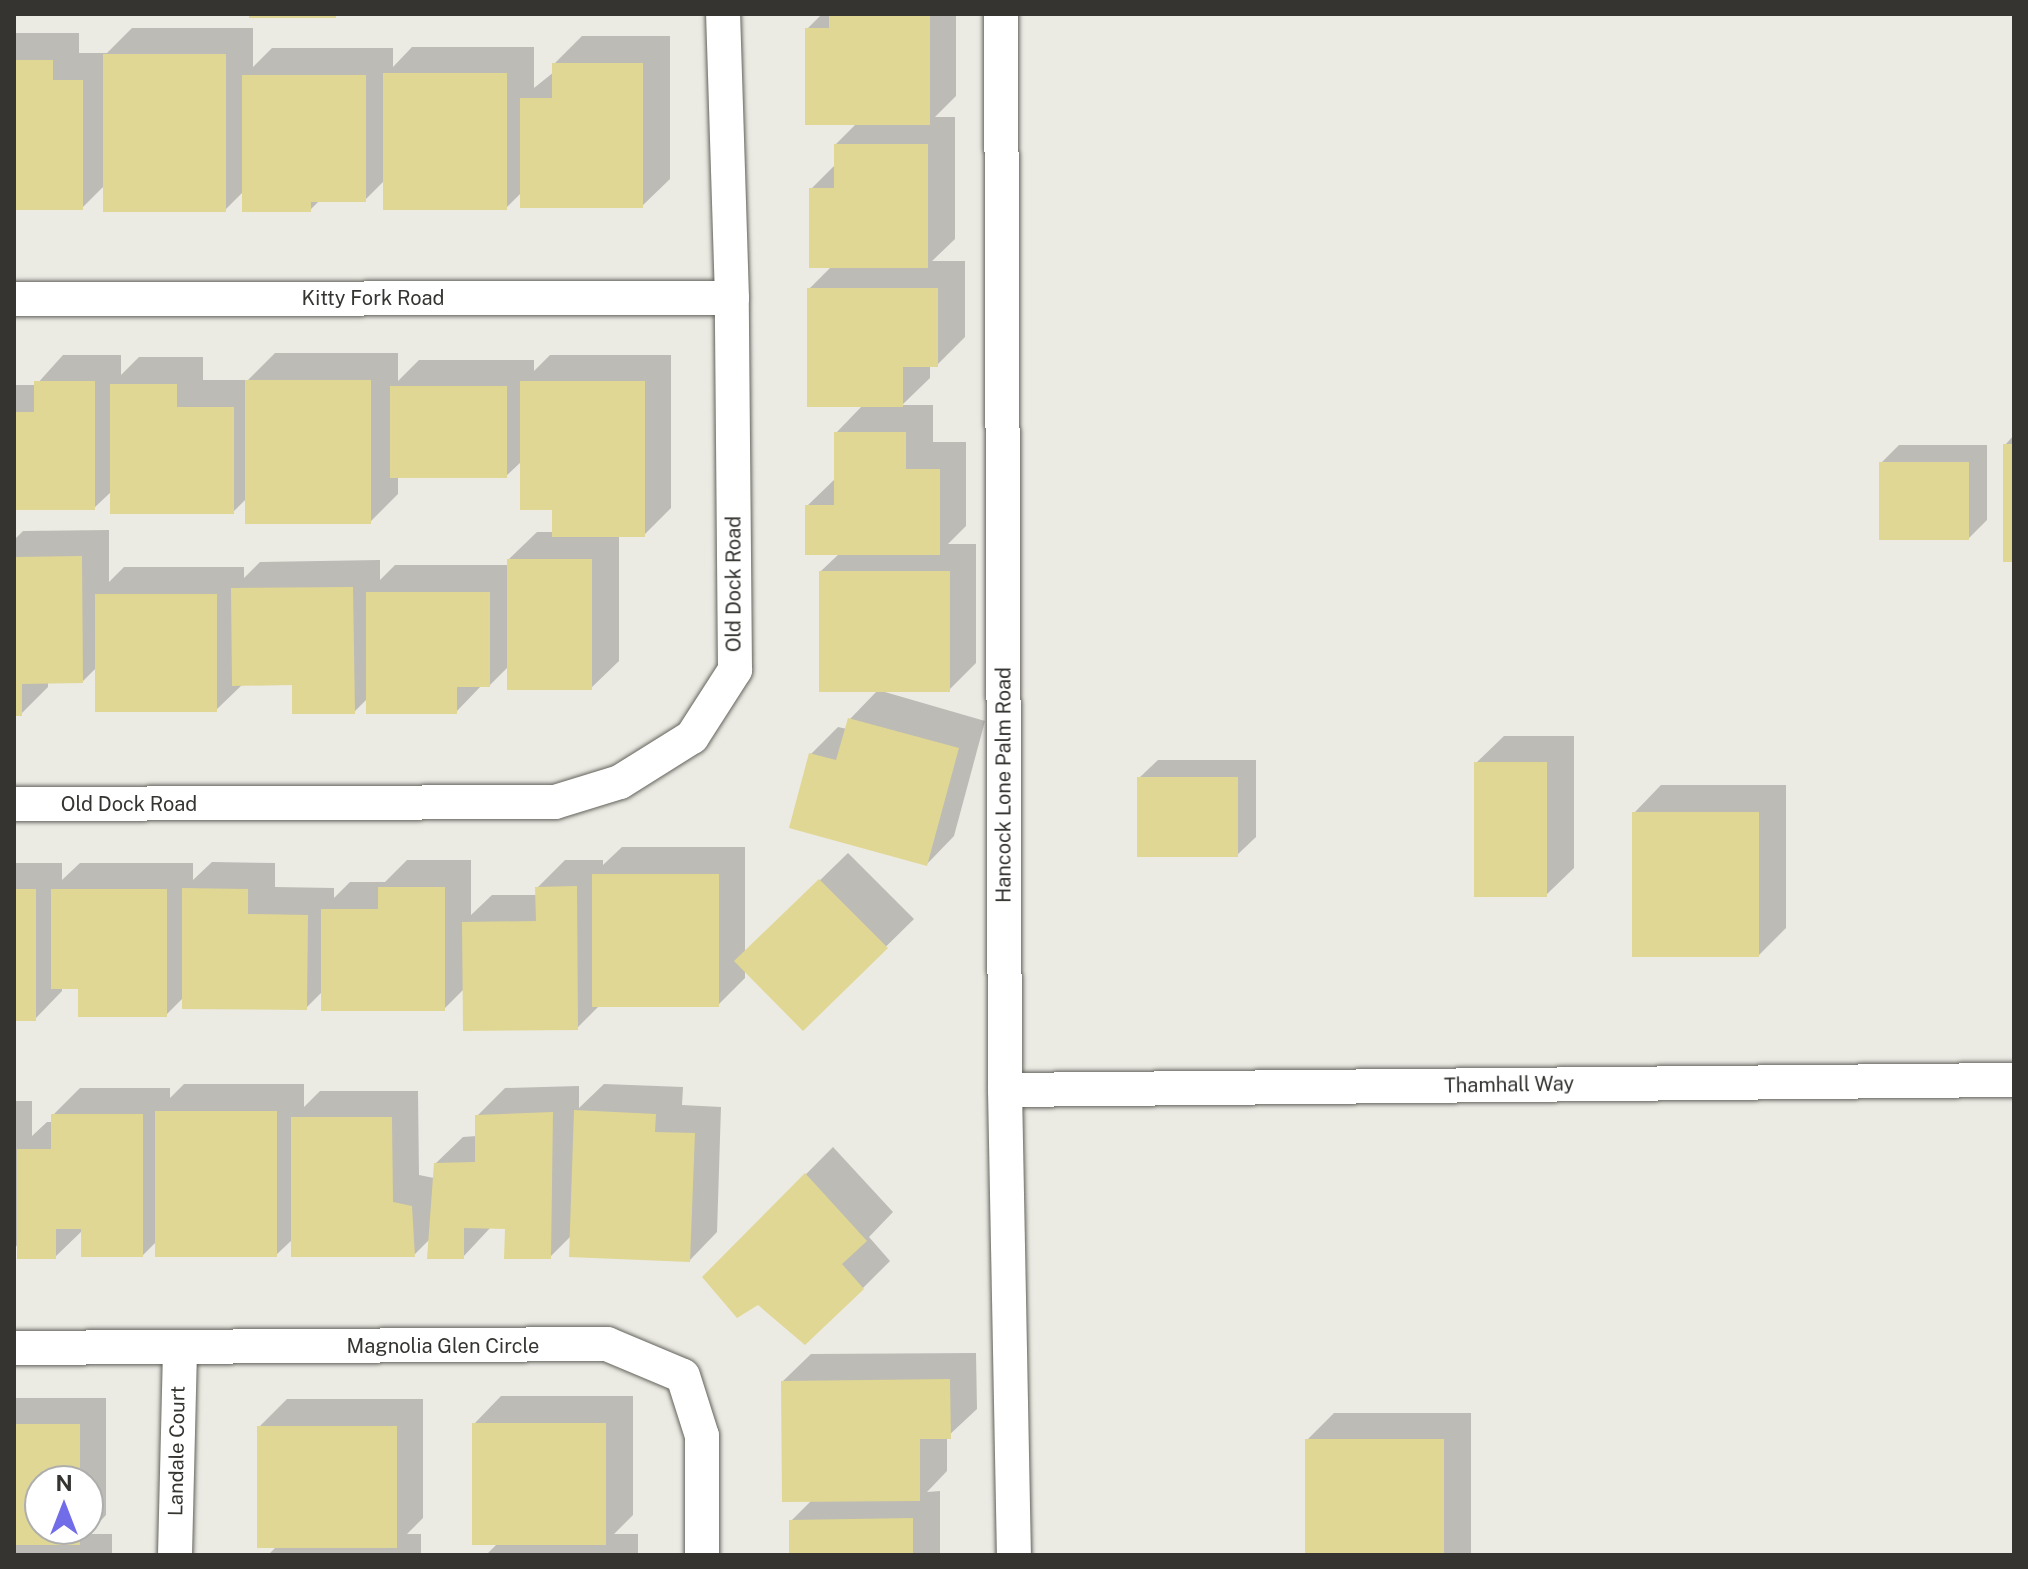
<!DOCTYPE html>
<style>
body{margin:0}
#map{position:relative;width:2028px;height:1569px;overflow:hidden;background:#ebeae3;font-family:"Public Sans",sans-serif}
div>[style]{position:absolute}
.shadow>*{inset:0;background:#0003}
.building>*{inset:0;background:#e0d794}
.roads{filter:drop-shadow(0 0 2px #63635c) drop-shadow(0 0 2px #63635c)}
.minor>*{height:34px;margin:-17px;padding:0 17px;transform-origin:17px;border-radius:17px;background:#fff}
span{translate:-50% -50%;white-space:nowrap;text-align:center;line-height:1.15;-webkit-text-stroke:6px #fff;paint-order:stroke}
.street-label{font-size:20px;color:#353431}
.frame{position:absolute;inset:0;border:16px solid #353431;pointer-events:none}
.north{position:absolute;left:24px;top:1465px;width:80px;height:80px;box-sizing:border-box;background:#fff;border:2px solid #aeaead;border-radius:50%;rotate:0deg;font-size:22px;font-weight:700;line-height:32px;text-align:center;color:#353431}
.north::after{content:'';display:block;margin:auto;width:28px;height:36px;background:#716ce7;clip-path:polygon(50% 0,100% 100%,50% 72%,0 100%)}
</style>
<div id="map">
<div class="shadow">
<div style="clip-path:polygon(822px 14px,956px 14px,956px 96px,935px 117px,955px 117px,955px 239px,932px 261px,965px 261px,965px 337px,937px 365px,930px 365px,930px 378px,902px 405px,933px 405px,933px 442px,966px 442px,966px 526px,948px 544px,976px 544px,976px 663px,949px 690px,821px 571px,840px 553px,807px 506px,836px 478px,836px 433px,863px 405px,809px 289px,832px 266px,811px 189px,836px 164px,836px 144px,857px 123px,807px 29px)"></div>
<div style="clip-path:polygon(132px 28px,253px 28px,253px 67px,272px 48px,393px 48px,393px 67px,412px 47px,534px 47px,534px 88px,554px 72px,554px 64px,582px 36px,670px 36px,670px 179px,642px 206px,522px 192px,506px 208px,385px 180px,365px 200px,320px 200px,310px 210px,244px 191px,225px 210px,105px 185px,82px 208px,14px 208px,14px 33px,79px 33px,79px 53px,107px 53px)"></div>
<div style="clip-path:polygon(275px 353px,398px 353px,398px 381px,419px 360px,534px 360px,534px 371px,550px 355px,671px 355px,671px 508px,644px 535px,619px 535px,619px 661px,591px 688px,509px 666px,490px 685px,482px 685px,456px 712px,368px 698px,354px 712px,294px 683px,243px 684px,216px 710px,97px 667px,83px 681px,48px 682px,48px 687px,21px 714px,14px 714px,14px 540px,23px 531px,109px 530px,109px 582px,124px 567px,244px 567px,244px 578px,260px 562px,380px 560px,380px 580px,395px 565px,509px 565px,509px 559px,537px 532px,554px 532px,554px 508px,522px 461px,506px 476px,398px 476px,398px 494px,370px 522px,247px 498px,233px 512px,112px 491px,94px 508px,14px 508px,14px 385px,36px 385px,63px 355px,121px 355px,121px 375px,139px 357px,203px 357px,203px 380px,248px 380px)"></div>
<div style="clip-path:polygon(2014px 435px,2014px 560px,2005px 445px)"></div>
<div style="clip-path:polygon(1899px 445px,1987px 445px,1987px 520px,1969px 538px,1881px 463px)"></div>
<div style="clip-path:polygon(878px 690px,985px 721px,954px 836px,927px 864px,811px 754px,838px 727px,847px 729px,850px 719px)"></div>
<div style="clip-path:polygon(1504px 736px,1574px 736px,1574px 868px,1546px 895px,1476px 763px)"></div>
<div style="clip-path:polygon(1158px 760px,1256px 760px,1256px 837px,1237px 855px,1139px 778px)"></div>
<div style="clip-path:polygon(1661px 785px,1786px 785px,1786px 928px,1759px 955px,1634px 813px)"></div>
<div style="clip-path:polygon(622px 847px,745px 847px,745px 953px,848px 853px,914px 919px,803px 1028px,745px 970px,745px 978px,718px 1005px,600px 1005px,577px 1028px,465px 988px,444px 1009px,323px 991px,306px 1008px,184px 997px,166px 1015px,80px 987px,62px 987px,62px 991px,35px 1019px,14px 1019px,14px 863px,62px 863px,62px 880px,80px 863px,193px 863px,193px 880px,212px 862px,275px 863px,275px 887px,334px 888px,334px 898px,350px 882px,385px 882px,407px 860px,471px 860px,471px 915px,492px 895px,538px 895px,537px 888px,565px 860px,603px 860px,603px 865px)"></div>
<div style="clip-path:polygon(184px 1084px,304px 1084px,304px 1107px,320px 1091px,418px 1091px,419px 1175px,434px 1178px,435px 1164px,463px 1137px,477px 1136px,477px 1116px,505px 1088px,579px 1086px,579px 1108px,604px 1084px,683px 1087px,682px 1105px,721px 1107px,717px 1232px,690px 1260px,571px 1236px,550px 1257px,507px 1227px,491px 1227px,463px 1257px,430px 1239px,414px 1255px,293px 1239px,276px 1255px,157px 1241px,143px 1255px,83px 1230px,55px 1257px,19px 1243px,14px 1249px,14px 1101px,32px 1101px,32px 1136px,47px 1122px,53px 1122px,53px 1115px,80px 1088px,170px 1088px,170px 1098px)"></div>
<div style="clip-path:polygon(833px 1147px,893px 1212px,869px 1237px,890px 1261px,863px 1288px,758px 1303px,704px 1277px)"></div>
<div style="clip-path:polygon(976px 1353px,977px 1409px,947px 1437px,947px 1471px,927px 1492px,940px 1491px,940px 1555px,791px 1555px,791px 1521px,813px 1499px,783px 1381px,811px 1354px)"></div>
<div style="clip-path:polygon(501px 1396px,633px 1396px,633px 1515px,614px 1534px,638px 1534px,638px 1555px,486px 1555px,498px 1543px,474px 1424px)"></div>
<div style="clip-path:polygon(evenodd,14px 1398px,106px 1398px,106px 1515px,88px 1534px,112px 1534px,112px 1555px,14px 1555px,14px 1398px,40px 1481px,88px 1481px,88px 1529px,40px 1529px,40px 1481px)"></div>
<div style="clip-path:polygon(287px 1399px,423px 1399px,423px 1518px,407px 1534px,421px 1534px,421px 1555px,268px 1555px,277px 1546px,259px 1427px)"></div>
<div style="clip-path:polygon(1334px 1413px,1471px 1413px,1471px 1555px,1307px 1555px,1307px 1440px)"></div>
</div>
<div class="building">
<div style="clip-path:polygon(249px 14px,336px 14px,336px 18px,249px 18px)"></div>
<div style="clip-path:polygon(829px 14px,930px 14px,930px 125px,805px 125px,805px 28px,829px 28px)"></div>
<div style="clip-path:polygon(103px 54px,226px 54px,226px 212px,103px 212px)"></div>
<div style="clip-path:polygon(14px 60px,53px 60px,53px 80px,83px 80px,83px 210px,14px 210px)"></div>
<div style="clip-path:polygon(552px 63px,643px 63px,643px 208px,520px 208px,520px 98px,552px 98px)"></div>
<div style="clip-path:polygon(383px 73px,507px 73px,507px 210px,383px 210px)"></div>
<div style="clip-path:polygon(242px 75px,366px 75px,366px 202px,311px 202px,311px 212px,242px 212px)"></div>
<div style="clip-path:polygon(834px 144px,928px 144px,928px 268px,809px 268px,809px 188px,834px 188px)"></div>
<div style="clip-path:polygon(807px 288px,938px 288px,938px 367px,903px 367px,903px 407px,807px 407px)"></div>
<div style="clip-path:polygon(245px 380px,371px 380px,371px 524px,245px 524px)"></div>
<div style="clip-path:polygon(34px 381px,95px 381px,95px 510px,14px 510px,14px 412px,34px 412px)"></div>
<div style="clip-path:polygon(520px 381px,645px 381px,645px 537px,552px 537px,552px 510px,520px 510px)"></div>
<div style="clip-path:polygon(110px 384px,177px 384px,177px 407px,234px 407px,234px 514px,110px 514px)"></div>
<div style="clip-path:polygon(390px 386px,507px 386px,507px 478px,390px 478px)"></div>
<div style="clip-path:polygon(834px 432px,906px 432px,906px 469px,940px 469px,940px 555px,805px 555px,805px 505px,834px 505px)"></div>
<div style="clip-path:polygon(2003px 444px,2014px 444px,2014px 562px,2003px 562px)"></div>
<div style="clip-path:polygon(1879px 462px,1969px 462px,1969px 540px,1879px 540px)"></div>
<div style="clip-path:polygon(82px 556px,83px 683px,22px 684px,22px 716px,14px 716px,14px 557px)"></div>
<div style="clip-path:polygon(507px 559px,592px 559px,592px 690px,507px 690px)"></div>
<div style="clip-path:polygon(819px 571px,950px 571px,950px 692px,819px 692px)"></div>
<div style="clip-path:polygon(353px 587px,355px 714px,292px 714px,292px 685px,232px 686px,231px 588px)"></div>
<div style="clip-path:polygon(366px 592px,490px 592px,490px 687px,457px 687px,457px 714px,366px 714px)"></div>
<div style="clip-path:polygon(95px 594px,217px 594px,217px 712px,95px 712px)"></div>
<div style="clip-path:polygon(848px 718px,959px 748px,927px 866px,789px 828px,809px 753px,836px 760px)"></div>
<div style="clip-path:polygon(1474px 762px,1547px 762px,1547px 897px,1474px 897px)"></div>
<div style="clip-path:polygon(1137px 777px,1238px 777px,1238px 857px,1137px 857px)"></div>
<div style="clip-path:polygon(1632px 812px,1759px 812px,1759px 957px,1632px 957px)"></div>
<div style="clip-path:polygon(592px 874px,719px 874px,719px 1007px,592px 1007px)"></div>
<div style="clip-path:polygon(819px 879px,888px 948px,803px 1031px,734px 961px)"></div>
<div style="clip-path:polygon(577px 886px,578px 1030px,463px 1031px,462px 922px,536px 921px,535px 887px)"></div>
<div style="clip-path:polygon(378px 887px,445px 887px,445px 1011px,321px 1011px,321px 909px,378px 909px)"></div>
<div style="clip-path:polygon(182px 888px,248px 889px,248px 914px,308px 915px,307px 1010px,182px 1009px)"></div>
<div style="clip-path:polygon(14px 889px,36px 889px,36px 1021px,14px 1021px)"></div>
<div style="clip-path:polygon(51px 889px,167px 889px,167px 1017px,78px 1017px,78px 989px,51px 989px)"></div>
<div style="clip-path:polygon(574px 1110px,656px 1114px,655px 1132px,695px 1133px,690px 1262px,569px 1257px)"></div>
<div style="clip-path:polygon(155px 1111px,277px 1111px,277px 1257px,155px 1257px)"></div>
<div style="clip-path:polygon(553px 1112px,551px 1259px,504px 1259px,505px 1229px,464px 1228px,464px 1259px,427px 1259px,434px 1163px,475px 1162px,475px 1115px)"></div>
<div style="clip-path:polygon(51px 1114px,143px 1114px,143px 1257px,81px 1257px,81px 1229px,56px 1229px,56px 1259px,17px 1259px,17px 1149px,51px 1149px)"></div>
<div style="clip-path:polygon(291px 1117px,392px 1117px,393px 1202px,412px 1206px,415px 1257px,291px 1257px)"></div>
<div style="clip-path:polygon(805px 1173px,867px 1241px,842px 1264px,864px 1289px,805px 1345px,758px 1305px,737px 1318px,702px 1277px)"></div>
<div style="clip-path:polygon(950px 1379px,951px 1439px,920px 1439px,920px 1501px,782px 1502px,781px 1381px)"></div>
<div style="clip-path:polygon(472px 1423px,606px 1423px,606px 1545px,472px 1545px)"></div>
<div style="clip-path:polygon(14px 1424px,80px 1424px,80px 1481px,40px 1481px,40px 1529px,80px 1529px,80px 1545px,14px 1545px)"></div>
<div style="clip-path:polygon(257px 1426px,397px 1426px,397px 1548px,257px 1548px)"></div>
<div style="clip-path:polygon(1305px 1439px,1444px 1439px,1444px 1555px,1305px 1555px)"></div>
<div style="clip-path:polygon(913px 1518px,913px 1555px,789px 1555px,789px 1520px)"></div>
</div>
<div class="roads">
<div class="minor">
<div style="left:1001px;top:14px;width:1076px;rotate:89.79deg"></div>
<div style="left:1005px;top:1090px;width:465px;rotate:88.9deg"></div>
<div style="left:14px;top:299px;width:718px;rotate:-0.08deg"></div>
<div style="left:14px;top:804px;width:541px;rotate:-0.21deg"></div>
<div style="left:555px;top:802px;width:68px;rotate:-17.1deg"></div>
<div style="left:620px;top:782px;width:85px;rotate:-32deg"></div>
<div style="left:692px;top:737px;width:80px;rotate:-57.3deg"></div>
<div style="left:735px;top:670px;width:372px;rotate:-90.5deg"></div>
<div style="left:732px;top:298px;width:284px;rotate:-91.8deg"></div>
<div style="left:1005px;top:1090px;width:1009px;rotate:-0.57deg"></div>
<div style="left:14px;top:1348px;width:593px;rotate:-0.39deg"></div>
<div style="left:607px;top:1344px;width:82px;rotate:22.8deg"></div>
<div style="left:683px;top:1376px;width:63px;rotate:72.4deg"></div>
<div style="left:702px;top:1436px;width:119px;rotate:90deg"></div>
<div style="left:175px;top:1555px;width:208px;rotate:-88.6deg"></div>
</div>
</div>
<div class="street-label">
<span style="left:373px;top:298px">Kitty Fork Road</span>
<span style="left:734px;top:584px;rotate:-90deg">Old Dock Road</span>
<span style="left:1004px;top:785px;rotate:-90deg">Hancock Lone Palm Road</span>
<span style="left:129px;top:804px">Old Dock Road</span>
<span style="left:1509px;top:1085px;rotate:-1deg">Thamhall Way</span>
<span style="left:443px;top:1346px">Magnolia Glen Circle</span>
<span style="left:177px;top:1451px;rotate:-89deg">Landale Court</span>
</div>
<div class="frame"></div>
<div class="north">N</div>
</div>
